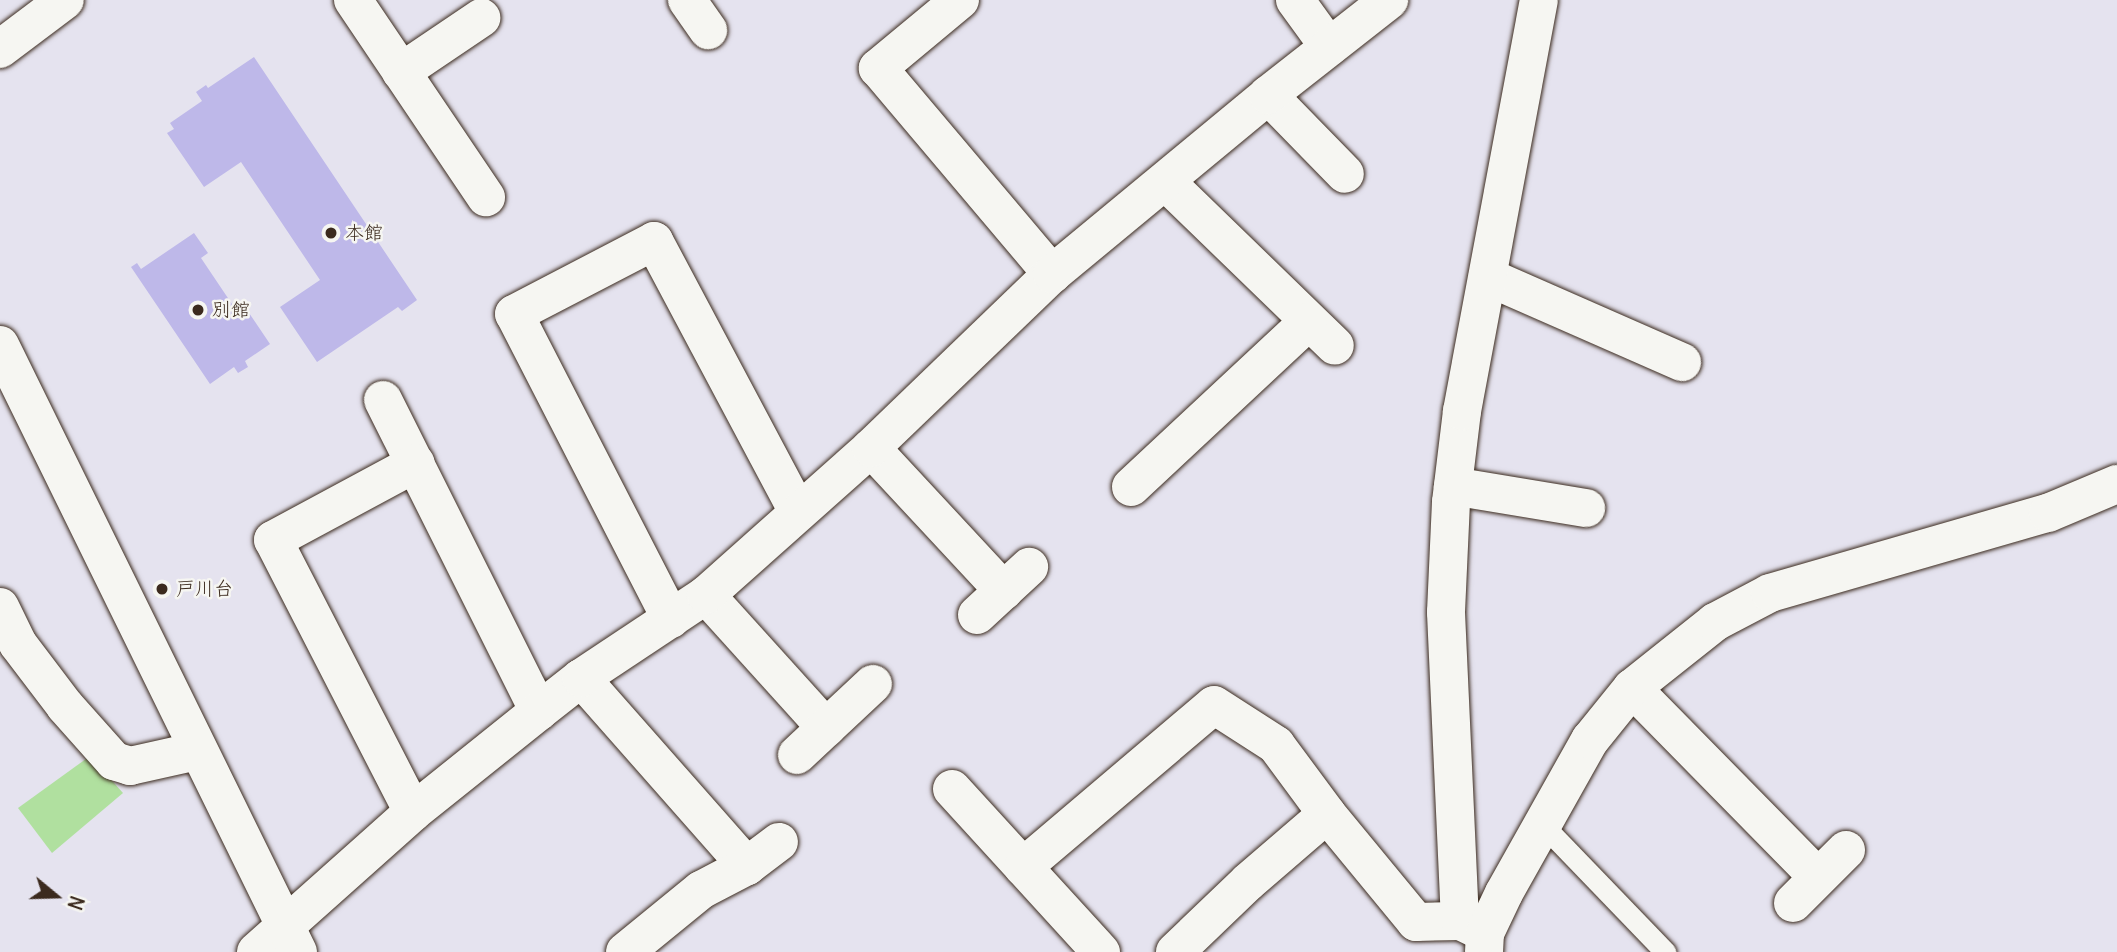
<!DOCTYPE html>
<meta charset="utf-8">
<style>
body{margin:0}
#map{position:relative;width:2117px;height:952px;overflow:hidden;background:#e5e3ef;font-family:Delius,"Klee One",sans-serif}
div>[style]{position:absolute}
.green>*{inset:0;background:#b0e09f}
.building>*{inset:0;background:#beb8e9}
.roads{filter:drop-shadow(0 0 2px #3b2a1e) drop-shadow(0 0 2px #3b2a1e)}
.lane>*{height:21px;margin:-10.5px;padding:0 10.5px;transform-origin:10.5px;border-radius:10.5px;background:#f6f6f2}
.street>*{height:38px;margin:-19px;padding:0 19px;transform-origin:19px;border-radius:19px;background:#f6f6f2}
.secondary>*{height:38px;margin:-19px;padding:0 19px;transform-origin:19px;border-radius:19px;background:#f6f6f2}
.dots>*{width:19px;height:19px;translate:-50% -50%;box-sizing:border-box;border:4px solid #f6f6f2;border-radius:50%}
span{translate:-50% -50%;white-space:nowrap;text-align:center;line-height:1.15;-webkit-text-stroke:5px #f6f6f2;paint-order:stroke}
.poi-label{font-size:19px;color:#3b2a1e}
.left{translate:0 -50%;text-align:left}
.north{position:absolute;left:21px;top:861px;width:70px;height:70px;-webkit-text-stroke:5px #f6f6f2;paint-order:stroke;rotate:109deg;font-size:19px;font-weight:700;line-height:28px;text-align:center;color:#3b2a1e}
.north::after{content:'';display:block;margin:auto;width:24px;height:32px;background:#3b2a1e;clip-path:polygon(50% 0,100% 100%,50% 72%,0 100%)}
</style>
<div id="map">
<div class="green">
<div style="clip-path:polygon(90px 756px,123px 793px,52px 853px,18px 808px)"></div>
</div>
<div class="building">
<div style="clip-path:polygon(254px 57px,417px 300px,402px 311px,398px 307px,317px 362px,280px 307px,320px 280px,241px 162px,204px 187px,167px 133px,174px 129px,170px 123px,202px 101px,196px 92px,206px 85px,208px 88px)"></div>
<div style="clip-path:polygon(194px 233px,208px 253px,201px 258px,238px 313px,245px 307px,270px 344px,245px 361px,248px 367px,238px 373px,234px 367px,210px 384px,131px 267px,137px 263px,141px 269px)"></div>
</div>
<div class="roads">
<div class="lane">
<div style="left:1542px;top:824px;width:178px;rotate:46.1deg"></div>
</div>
<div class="street">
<div style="left:353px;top:0;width:238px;rotate:56deg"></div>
<div style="left:687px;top:0;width:37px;rotate:55deg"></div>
<div style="left:960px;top:0;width:107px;rotate:140.3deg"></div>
<div style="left:878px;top:68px;width:270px;rotate:49.8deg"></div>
<div style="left:1295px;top:0;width:58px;rotate:54.1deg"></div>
<div style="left:0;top:49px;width:81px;rotate:-37deg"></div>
<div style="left:401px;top:72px;width:97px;rotate:-34deg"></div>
<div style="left:1268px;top:95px;width:110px;rotate:45.7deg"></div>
<div style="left:1166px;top:182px;width:235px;rotate:44.1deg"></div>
<div style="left:1488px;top:277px;width:212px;rotate:23.7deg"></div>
<div style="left:383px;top:400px;width:348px;rotate:63.4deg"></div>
<div style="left:871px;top:448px;width:195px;rotate:47.1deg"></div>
<div style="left:1453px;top:486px;width:135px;rotate:9.4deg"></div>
<div style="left:1131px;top:487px;width:242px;rotate:-43deg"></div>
<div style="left:706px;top:595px;width:179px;rotate:47.9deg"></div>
<div style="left:0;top:607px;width:41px;rotate:64.1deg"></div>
<div style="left:18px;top:644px;width:78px;rotate:52.8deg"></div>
<div style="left:65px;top:706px;width:74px;rotate:48.3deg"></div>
<div style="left:114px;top:761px;width:17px;rotate:17deg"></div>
<div style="left:130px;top:766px;width:69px;rotate:-12.6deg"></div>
<div style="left:977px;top:615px;width:71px;rotate:-42.7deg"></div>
<div style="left:671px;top:619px;width:343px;rotate:-117.2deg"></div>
<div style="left:514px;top:314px;width:158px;rotate:-27.5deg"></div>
<div style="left:654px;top:241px;width:307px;rotate:62deg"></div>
<div style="left:581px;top:678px;width:251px;rotate:48.6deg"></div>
<div style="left:1632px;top:688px;width:265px;rotate:45.5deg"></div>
<div style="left:797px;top:755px;width:104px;rotate:-43.1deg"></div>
<div style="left:952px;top:789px;width:221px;rotate:47.6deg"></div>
<div style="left:413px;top:812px;width:306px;rotate:-117.2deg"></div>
<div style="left:273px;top:540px;width:162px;rotate:-28.3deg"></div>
<div style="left:1023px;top:867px;width:250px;rotate:-40.3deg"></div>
<div style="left:1214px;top:705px;width:74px;rotate:32.8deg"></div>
<div style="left:1276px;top:745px;width:86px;rotate:53.5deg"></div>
<div style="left:1327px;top:814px;width:140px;rotate:50.5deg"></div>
<div style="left:1416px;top:922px;width:44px;rotate:-1.3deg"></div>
<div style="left:1793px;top:903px;width:75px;rotate:-45deg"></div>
<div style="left:1485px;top:933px;width:28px;rotate:-154deg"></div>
<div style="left:1460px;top:921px;width:309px;rotate:-92.6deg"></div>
<div style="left:1446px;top:612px;width:110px;rotate:-87.4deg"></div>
<div style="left:1451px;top:502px;width:92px;rotate:-83.1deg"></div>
<div style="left:1462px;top:411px;width:418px;rotate:-79.4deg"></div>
<div style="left:256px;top:952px;width:210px;rotate:-41.7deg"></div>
<div style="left:413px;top:812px;width:161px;rotate:-38.7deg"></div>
<div style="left:539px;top:711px;width:53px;rotate:-38.2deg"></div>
<div style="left:581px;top:678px;width:150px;rotate:-33.6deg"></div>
<div style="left:706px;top:595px;width:221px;rotate:-41.7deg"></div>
<div style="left:871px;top:448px;width:251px;rotate:-43.9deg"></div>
<div style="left:1052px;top:274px;width:281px;rotate:-39.6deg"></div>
<div style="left:1268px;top:95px;width:154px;rotate:-38.1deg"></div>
<div style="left:625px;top:952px;width:98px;rotate:-39.2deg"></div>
<div style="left:701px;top:890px;width:52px;rotate:-27.6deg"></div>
<div style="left:747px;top:866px;width:40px;rotate:-37deg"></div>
<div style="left:1175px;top:952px;width:101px;rotate:-43.8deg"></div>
<div style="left:1248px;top:882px;width:104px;rotate:-40.7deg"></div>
</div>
<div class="secondary">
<div style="left:0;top:345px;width:676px;rotate:63.85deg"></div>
<div style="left:1484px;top:952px;width:19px;rotate:-87deg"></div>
<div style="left:1485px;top:933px;width:44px;rotate:-64.6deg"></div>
<div style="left:1504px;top:893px;width:176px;rotate:-60.7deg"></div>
<div style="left:1590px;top:740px;width:67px;rotate:-51.1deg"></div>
<div style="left:1632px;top:688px;width:106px;rotate:-38.5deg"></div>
<div style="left:1715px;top:622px;width:62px;rotate:-27.8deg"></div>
<div style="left:1770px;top:593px;width:289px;rotate:-16.1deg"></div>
<div style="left:2048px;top:513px;width:75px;rotate:-22.8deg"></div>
</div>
</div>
<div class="dots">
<div style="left:331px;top:233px;background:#3b2a1e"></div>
<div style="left:198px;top:310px;background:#3b2a1e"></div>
<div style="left:162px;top:589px;background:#3b2a1e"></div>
</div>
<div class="poi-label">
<span class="left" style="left:345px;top:233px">本館</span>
<span class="left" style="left:212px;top:310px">別館</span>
<span class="left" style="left:176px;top:589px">戸川台</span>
</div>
<div class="north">N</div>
</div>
